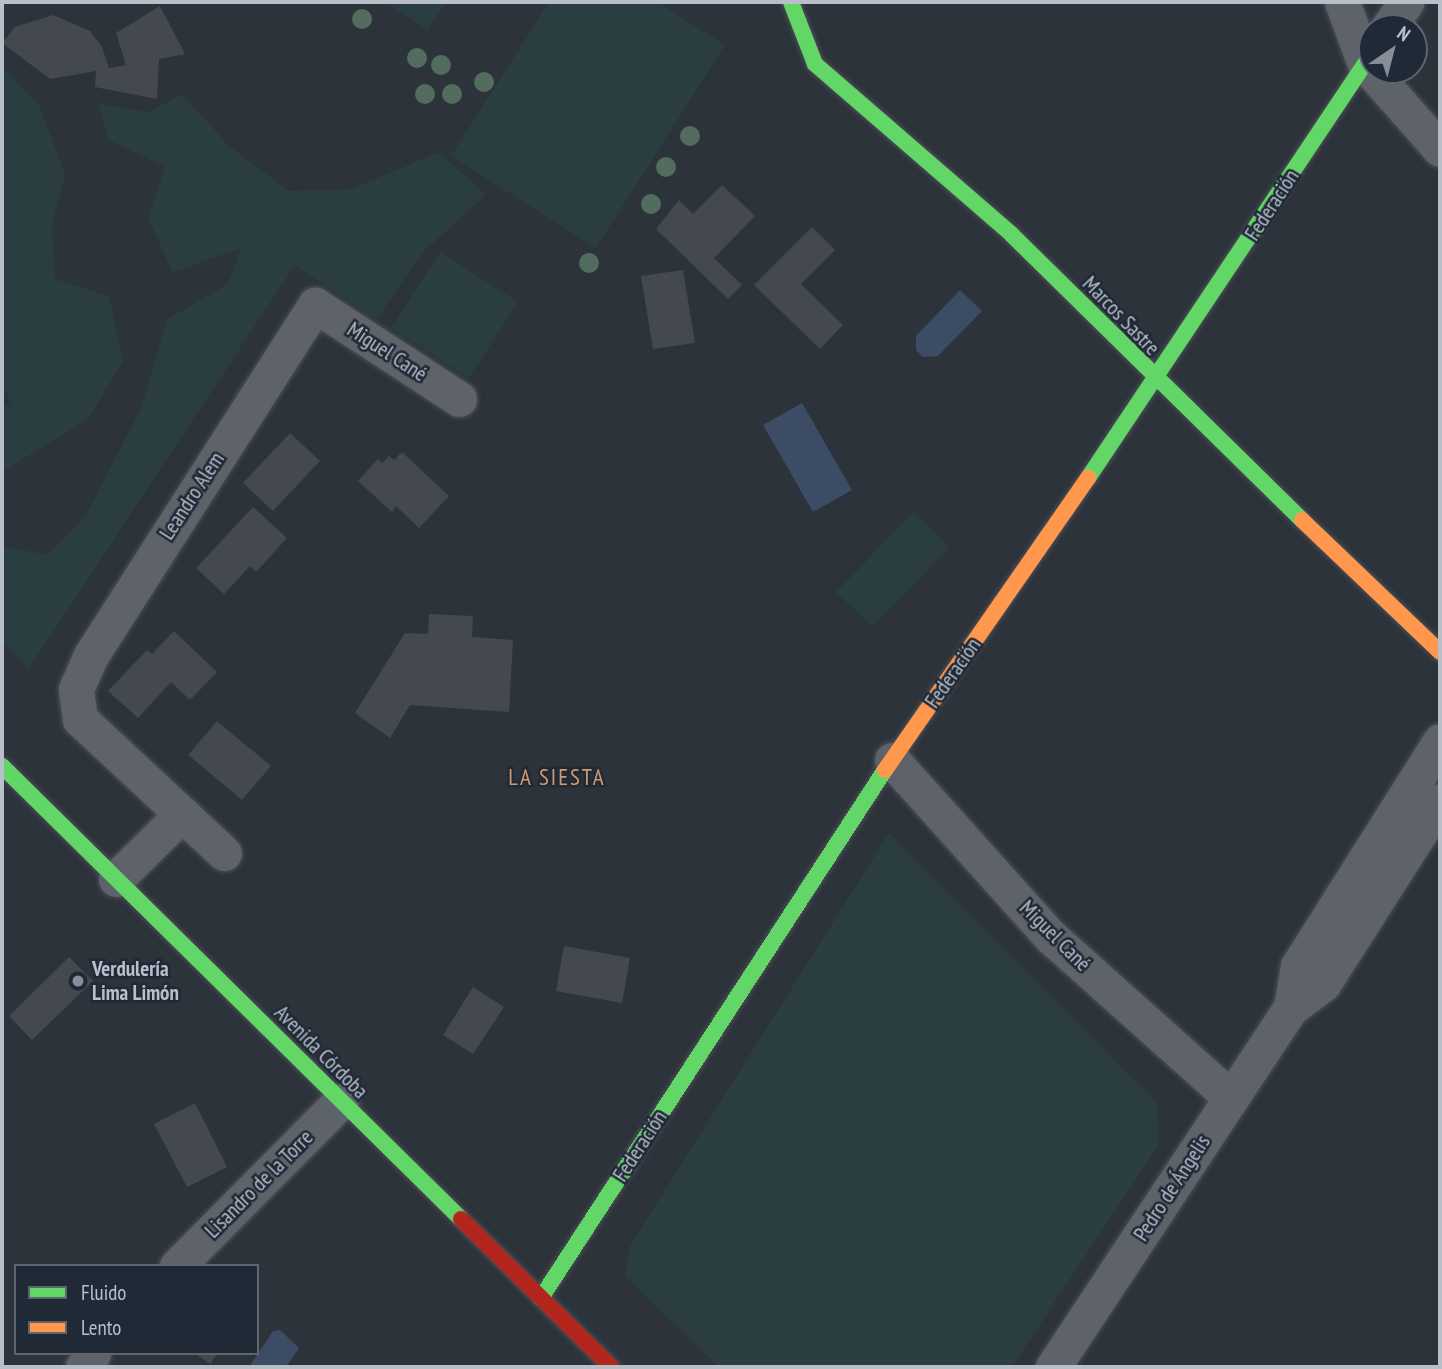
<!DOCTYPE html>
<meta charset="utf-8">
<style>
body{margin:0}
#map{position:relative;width:1442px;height:1369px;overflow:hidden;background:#2d333b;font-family:"PT Sans Narrow",sans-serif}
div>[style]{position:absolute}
.green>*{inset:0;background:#2a3d41}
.water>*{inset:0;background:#3c4c65}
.building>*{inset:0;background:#444950}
.roads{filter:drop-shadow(0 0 2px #4b4f55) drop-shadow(0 0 2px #4b4f55)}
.street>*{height:35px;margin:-17.5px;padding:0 17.5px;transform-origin:17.5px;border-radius:17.5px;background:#5e6269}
.fast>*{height:16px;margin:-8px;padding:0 8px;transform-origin:8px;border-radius:8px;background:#63d668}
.slow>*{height:16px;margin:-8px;padding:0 8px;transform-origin:8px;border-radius:8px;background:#ff974d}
.jam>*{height:16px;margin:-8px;padding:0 8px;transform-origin:8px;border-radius:8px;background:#b3261e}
.trees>*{width:20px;height:20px;margin:-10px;border-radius:50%;background:#526c5e}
.dots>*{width:19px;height:19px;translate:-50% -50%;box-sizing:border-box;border:4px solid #202936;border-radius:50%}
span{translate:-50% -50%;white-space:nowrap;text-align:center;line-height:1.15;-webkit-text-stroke:5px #202936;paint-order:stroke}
.street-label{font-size:21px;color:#b8bfcb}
.poi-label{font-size:21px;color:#b8bfcb;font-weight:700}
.left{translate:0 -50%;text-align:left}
.neighbourhood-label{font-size:23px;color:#d29a6c;letter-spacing:2px}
.frame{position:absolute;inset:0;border:4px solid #b8bfcb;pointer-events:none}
.legend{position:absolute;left:14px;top:1264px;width:245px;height:91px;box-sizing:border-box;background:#202936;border:2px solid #5d6572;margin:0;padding:9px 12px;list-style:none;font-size:21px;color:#b8bfcb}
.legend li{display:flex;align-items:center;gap:14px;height:35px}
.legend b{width:35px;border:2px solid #5d6572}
.north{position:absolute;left:1358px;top:14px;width:70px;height:70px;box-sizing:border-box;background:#202936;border:2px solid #5d6572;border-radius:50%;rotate:35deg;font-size:19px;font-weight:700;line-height:28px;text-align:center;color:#b8bfcb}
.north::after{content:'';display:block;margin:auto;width:24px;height:32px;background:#878e99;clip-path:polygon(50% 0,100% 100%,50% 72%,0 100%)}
</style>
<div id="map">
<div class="green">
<div style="clip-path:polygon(384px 2px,446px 2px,428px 30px)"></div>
<div style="clip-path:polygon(549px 2px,657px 2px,725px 45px,596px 248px,451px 156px)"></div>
<div style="clip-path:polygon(2px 66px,40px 107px,65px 175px,52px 224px,55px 279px,109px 296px,123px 361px,88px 419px,2px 472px,2px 405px,12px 406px,2px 383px)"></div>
<div style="clip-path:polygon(182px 94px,230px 147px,289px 191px,352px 189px,439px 152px,486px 195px,424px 251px,376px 320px,295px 265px,29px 668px,2px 642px,2px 546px,48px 555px,87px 514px,142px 406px,167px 319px,227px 285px,242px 247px,173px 273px,148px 218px,165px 167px,109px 140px,98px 104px,149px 112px)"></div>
<div style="clip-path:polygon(440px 252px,518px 302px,469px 378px,391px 328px)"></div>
<div style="clip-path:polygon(914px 512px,950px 547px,872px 627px,836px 592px)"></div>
<div style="clip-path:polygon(889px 833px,1157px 1102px,1159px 1144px,1012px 1367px,719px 1367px,625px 1276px,630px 1246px)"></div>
</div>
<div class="water">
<div style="clip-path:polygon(960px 290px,982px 311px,938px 356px,923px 357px,916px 350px,916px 336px)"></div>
<div style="clip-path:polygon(802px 403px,852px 490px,813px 512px,763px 425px)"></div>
<div style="clip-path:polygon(280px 1330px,299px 1348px,286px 1367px,249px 1367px,273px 1331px)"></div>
</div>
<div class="building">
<div style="clip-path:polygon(160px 6px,185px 54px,159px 59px,157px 99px,95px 87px,96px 71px,50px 79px,2px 43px,15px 27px,53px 15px,90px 31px,102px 47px,109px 68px,126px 65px,116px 33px)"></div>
<div style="clip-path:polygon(722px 185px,755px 216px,714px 258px,742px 285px,728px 299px,656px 229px,679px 200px,693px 214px)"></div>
<div style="clip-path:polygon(812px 227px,835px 250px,801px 284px,843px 325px,820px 349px,754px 285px)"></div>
<div style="clip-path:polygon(683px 270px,695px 343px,653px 349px,641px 276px)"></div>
<div style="clip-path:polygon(290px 433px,320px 461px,273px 511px,243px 483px)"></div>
<div style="clip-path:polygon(402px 452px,449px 496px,419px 528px,396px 506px,392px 512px,358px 481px,378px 459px,382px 463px,389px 456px,394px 460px)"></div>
<div style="clip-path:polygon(253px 507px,287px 538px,256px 572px,250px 566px,224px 594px,196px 568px)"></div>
<div style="clip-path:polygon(429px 614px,473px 616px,472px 637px,513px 640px,509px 712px,410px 705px,390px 738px,355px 713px,405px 633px,428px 634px)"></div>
<div style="clip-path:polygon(174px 631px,217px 672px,190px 700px,171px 682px,138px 718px,108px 691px,147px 650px,152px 654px)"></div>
<div style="clip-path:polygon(217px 721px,271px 766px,242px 800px,188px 755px)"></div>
<div style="clip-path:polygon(564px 946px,630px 958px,622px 1003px,556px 991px)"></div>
<div style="clip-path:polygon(69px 957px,93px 981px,32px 1040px,9px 1016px)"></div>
<div style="clip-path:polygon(473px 987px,504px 1007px,473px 1054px,443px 1035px)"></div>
<div style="clip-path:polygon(195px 1103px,227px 1167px,187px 1187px,154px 1124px)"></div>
<div style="clip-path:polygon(194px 1353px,218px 1353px,210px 1364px)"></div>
</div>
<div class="roads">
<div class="street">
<div style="left:1342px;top:2px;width:66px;rotate:69.6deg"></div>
<div style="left:1365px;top:64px;width:113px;rotate:48.6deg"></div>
<div style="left:1388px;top:28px;width:32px;rotate:-55deg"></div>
<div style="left:892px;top:760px;width:237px;rotate:48.1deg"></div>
<div style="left:1050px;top:936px;width:243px;rotate:41.8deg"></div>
<div style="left:224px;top:853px;width:197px;rotate:-137.1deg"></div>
<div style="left:80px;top:719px;width:30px;rotate:-98deg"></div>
<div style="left:76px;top:689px;width:35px;rotate:-66deg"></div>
<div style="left:90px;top:657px;width:418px;rotate:-57.4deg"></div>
<div style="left:315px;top:305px;width:172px;rotate:33.1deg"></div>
<div style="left:116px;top:879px;width:93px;rotate:-44.6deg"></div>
<div style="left:1291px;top:1008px;width:43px;rotate:-80.5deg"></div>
<div style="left:1298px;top:966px;width:266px;rotate:-57.7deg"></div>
<div style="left:177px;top:1266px;width:233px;rotate:-45.2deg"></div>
<div style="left:83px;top:1367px;width:17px;rotate:-54deg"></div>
<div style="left:1053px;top:1367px;width:431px;rotate:-56.5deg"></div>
<div style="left:1291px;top:1008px;width:40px;rotate:-37deg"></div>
<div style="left:1323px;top:984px;width:217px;rotate:-57.4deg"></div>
</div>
<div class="fast">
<div style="left:791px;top:2px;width:66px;rotate:68.8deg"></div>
<div style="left:815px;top:64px;width:259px;rotate:40.9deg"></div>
<div style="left:1011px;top:234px;width:408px;rotate:44.5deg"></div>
<div style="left:1088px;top:478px;width:511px;rotate:-56.25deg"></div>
<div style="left:2px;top:766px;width:645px;rotate:44.62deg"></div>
<div style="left:541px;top:1298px;width:630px;rotate:-56.92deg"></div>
</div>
<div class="slow">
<div style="left:1302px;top:520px;width:191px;rotate:43.7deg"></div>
<div style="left:885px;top:770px;width:356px;rotate:-55.2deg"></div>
</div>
<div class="jam">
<div style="left:461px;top:1219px;width:211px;rotate:44.6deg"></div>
</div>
</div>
<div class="trees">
<div style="left:362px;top:19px"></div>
<div style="left:417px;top:58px"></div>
<div style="left:441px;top:65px"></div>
<div style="left:484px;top:82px"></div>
<div style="left:425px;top:94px"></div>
<div style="left:452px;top:94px"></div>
<div style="left:690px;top:136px"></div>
<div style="left:666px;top:167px"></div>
<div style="left:651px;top:204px"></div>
<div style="left:589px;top:263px"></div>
</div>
<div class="dots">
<div style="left:78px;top:981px;background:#878e99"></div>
</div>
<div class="street-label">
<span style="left:1272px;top:205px;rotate:-57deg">Federación</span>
<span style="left:1121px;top:316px;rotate:46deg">Marcos Sastre</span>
<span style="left:387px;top:352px;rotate:33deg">Miguel Cané</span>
<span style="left:192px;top:496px;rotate:-57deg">Leandro Alem</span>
<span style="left:953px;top:673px;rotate:-55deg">Federación</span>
<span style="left:1055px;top:936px;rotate:45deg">Miguel Cané</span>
<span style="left:321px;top:1052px;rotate:45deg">Avenida Córdoba</span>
<span style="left:640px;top:1146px;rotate:-57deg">Federación</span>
<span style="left:259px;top:1184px;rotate:-45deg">Lisandro de la Torre</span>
<span style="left:1172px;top:1188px;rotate:-57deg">Pedro de Ángelis</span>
</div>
<div class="poi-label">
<span class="left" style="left:92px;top:981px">Verdulería<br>Lima Limón</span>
</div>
<div class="neighbourhood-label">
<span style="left:557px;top:777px">LA SIESTA</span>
</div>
<div class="frame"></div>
<ul class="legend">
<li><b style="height:9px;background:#63d668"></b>Fluido</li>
<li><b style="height:9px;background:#ff974d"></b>Lento</li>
</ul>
<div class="north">N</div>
</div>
